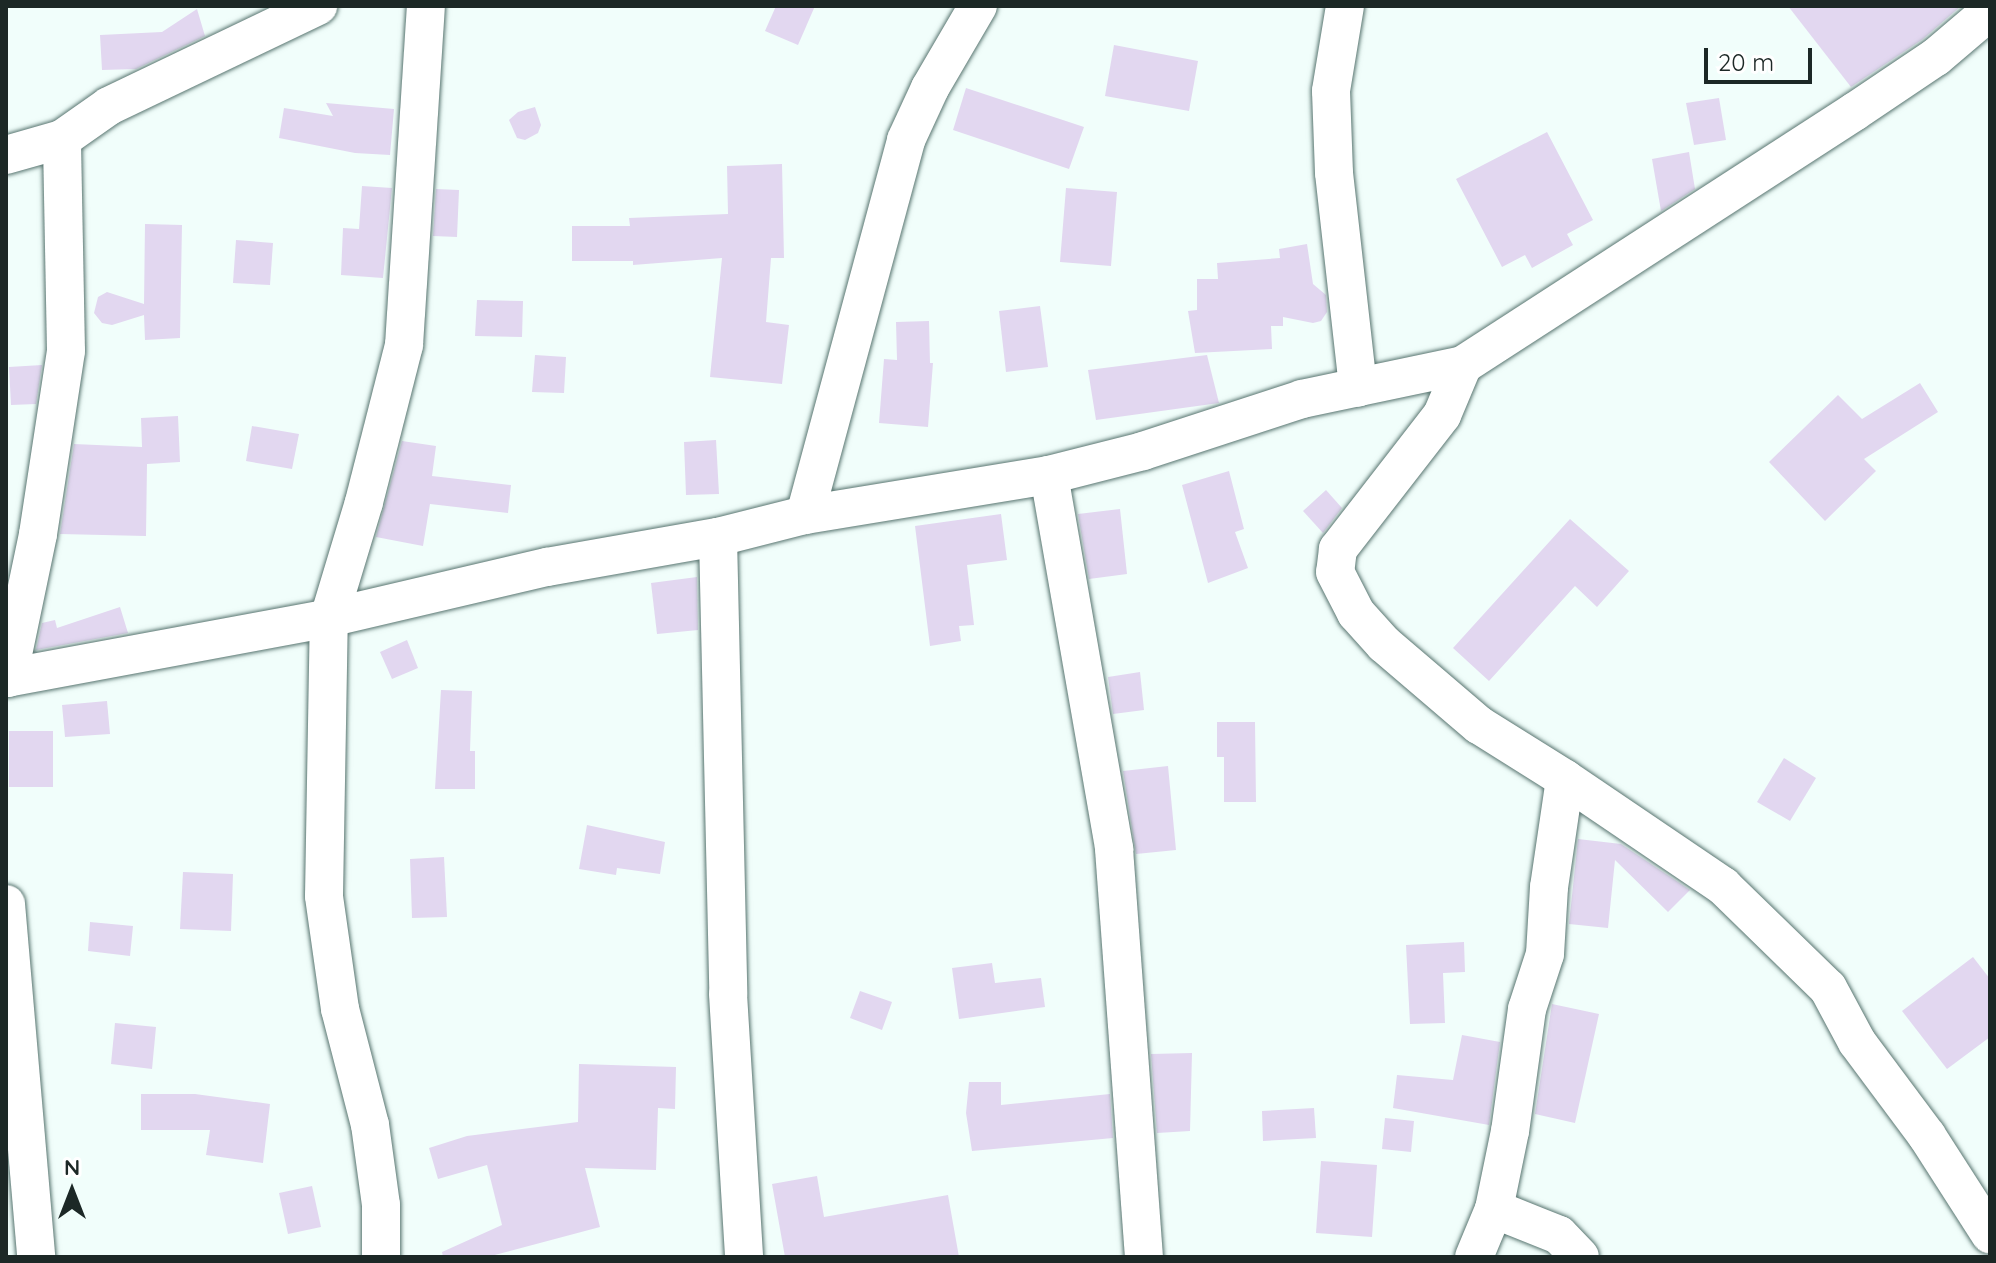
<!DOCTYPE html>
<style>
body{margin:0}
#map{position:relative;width:1996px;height:1263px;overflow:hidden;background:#f1fefb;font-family:Quicksand,sans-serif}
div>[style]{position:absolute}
.building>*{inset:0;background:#e2d7f0}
.roads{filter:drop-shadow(0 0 2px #587570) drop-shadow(0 0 2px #587570)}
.street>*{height:38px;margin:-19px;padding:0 19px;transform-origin:19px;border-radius:19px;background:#fff}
span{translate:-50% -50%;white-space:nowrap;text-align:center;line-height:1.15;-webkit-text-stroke:6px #fff;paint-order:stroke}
.frame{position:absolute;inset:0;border:8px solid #1c2826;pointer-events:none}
.north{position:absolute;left:32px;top:1151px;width:80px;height:80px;-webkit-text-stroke:6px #fff;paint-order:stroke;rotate:0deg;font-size:22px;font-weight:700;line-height:32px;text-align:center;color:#1c2826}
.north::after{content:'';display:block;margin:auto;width:28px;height:36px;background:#1c2826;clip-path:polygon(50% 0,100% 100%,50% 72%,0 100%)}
.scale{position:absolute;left:1704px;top:48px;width:108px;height:36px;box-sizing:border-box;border:4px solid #1c2826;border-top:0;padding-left:10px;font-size:24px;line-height:28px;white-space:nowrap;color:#1c2826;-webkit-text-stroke:6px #fff;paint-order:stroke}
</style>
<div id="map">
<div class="building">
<div style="clip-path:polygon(776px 6px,815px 6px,798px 45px,765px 31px)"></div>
<div style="clip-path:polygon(1788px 6px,1961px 6px,1923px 39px,1851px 87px)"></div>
<div style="clip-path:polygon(197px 9px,205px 36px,136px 69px,102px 70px,100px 35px,162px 32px)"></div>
<div style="clip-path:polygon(1114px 45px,1198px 61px,1189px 111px,1105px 96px)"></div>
<div style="clip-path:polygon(966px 88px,1084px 127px,1069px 169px,953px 130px)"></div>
<div style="clip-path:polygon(1719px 98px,1726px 140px,1694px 145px,1686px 103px)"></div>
<div style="clip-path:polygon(326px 103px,394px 109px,390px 155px,355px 153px,279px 138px,284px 108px,333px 116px)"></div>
<div style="clip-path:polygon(535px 107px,541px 125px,538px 133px,525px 140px,517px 138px,509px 120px,518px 112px)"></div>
<div style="clip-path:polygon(1547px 132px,1593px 220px,1567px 234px,1573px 245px,1532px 268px,1525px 255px,1502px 267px,1456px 179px)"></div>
<div style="clip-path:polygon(1689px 152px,1695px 189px,1661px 211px,1652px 159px)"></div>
<div style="clip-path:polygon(782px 164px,784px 258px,771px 258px,766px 322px,789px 325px,782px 384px,710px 377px,722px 258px,633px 265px,633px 261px,572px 261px,572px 226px,630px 226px,629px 218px,728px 214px,727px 166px)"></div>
<div style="clip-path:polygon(362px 186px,392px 188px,383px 278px,341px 275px,343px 228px,359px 229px)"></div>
<div style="clip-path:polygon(1066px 188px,1117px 192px,1111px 266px,1060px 262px)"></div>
<div style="clip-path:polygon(436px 189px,459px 190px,457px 237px,433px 236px)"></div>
<div style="clip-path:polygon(145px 224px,182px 225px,180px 338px,145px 340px,144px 315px,112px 325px,102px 323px,94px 313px,98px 297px,107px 292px,144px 304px)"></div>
<div style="clip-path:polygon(236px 240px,273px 243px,270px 285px,233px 283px)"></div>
<div style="clip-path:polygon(1307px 244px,1313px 284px,1326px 295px,1327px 312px,1321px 321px,1313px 323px,1283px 317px,1283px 326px,1271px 326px,1272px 349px,1195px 353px,1188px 311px,1197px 310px,1197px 279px,1218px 279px,1217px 263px,1280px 258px,1279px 249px)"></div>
<div style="clip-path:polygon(477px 300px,523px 301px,522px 337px,475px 336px)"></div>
<div style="clip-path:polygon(1040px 306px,1048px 367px,1006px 372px,999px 311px)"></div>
<div style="clip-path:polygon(929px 321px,930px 363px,933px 363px,928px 427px,879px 423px,884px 359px,897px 360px,896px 322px)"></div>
<div style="clip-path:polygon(535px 355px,566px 357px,564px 393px,532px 392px)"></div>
<div style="clip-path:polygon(1207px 355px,1219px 403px,1096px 420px,1088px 370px)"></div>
<div style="clip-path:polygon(42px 365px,36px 404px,11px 405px,9px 367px)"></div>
<div style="clip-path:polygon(1920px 383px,1938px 412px,1864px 459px,1876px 471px,1825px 521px,1769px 462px,1838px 395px,1862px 419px)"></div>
<div style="clip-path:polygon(178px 416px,180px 462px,147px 464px,146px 536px,60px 534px,74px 444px,142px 447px,141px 418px)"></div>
<div style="clip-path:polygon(252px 426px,299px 434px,292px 469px,246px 461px)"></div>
<div style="clip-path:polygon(716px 440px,719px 494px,686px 495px,684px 442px)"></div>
<div style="clip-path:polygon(402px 441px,436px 446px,432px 476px,511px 485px,508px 513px,430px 504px,423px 546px,376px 537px)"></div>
<div style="clip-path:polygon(1229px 471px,1244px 529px,1235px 532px,1248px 568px,1208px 583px,1182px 485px)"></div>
<div style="clip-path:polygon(1326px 490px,1342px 508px,1323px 533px,1303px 511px)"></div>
<div style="clip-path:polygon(1120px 509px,1127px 574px,1089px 579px,1078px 514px)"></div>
<div style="clip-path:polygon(1001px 514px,1007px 560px,967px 565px,974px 625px,959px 626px,961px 641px,930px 646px,915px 526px)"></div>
<div style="clip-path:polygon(1570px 519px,1629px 571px,1597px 607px,1575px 586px,1489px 681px,1453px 648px)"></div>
<div style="clip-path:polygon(697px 577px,698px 630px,657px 634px,651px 583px)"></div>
<div style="clip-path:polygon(120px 607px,128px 633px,36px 650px,42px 623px,55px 620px,57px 628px)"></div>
<div style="clip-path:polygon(407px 640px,418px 668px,392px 679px,380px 652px)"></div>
<div style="clip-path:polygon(1140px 672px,1144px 710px,1113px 714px,1108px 677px)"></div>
<div style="clip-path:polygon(441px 690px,472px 691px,470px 751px,475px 751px,475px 789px,435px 789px)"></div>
<div style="clip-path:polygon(107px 701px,110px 734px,65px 737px,62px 705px)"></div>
<div style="clip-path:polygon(1217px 722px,1255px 722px,1256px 802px,1224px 802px,1224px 757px,1217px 757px)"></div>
<div style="clip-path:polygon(9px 731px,53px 731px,53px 787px,9px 787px)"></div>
<div style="clip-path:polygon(1784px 758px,1816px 778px,1790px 821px,1757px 802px)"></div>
<div style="clip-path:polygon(1168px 766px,1176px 850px,1136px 854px,1123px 771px)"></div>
<div style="clip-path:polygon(587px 825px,665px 842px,660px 874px,617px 868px,616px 875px,579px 869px)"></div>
<div style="clip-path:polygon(1578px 839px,1621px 844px,1690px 890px,1668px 912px,1615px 860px,1608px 928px,1569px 924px)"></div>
<div style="clip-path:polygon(444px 857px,447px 917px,412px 918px,410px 859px)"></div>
<div style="clip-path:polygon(183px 872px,233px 874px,231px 931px,180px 929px)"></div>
<div style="clip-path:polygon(90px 922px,133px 926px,130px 956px,88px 951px)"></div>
<div style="clip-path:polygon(1464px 942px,1465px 972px,1443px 973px,1445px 1023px,1410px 1024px,1406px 945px)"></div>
<div style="clip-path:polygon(1973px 957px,1990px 979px,1990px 1037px,1947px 1069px,1902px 1011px)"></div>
<div style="clip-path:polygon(992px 963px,995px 983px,1041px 978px,1045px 1007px,959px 1019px,952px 968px)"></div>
<div style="clip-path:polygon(860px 991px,892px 1002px,882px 1030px,850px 1018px)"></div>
<div style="clip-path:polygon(1552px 1004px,1599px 1014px,1575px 1123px,1535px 1114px)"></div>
<div style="clip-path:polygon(115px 1023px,156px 1027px,152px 1069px,111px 1064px)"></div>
<div style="clip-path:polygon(1462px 1035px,1500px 1042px,1489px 1125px,1393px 1108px,1397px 1075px,1453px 1080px)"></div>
<div style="clip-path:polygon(1192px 1053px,1190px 1131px,1157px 1133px,1151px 1054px)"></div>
<div style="clip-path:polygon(579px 1064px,676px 1067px,675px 1109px,658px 1108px,656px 1170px,585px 1168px,600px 1227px,487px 1257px,443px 1257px,442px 1252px,502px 1225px,487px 1165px,438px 1179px,429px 1148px,467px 1136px,578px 1122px)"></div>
<div style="clip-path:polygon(969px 1082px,1001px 1082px,1001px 1105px,1110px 1094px,1113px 1138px,972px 1151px,966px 1113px)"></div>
<div style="clip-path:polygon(141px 1094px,195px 1094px,270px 1104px,263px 1163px,206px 1155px,210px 1130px,141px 1130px)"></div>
<div style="clip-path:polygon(1314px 1108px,1316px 1138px,1263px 1141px,1262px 1111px)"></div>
<div style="clip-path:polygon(1385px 1118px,1414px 1121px,1411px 1152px,1382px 1149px)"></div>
<div style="clip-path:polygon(1321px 1161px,1377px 1165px,1372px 1237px,1316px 1233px)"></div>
<div style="clip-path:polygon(817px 1176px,824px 1217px,948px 1195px,959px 1257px,785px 1257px,772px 1184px)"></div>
<div style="clip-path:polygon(312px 1186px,321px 1227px,288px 1234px,279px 1193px)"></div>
</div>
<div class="roads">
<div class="street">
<div style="left:1345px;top:6px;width:86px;rotate:99.4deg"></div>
<div style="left:1331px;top:91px;width:82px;rotate:87.9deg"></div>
<div style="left:1334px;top:173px;width:216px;rotate:83.6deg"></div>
<div style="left:6px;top:155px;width:58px;rotate:-15.9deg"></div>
<div style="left:62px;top:139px;width:57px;rotate:-35.1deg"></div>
<div style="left:109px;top:106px;width:232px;rotate:-25.6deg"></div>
<div style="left:1463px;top:365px;width:54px;rotate:112.8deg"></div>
<div style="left:1442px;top:415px;width:170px;rotate:127.8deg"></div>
<div style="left:1338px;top:549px;width:23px;rotate:97deg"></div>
<div style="left:1335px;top:572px;width:46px;rotate:62.9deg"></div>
<div style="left:1356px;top:613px;width:42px;rotate:47.9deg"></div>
<div style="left:1384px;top:644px;width:125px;rotate:40.5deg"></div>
<div style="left:1479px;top:725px;width:102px;rotate:32.1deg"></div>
<div style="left:1565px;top:779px;width:109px;rotate:98.4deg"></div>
<div style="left:1549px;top:887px;width:67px;rotate:93.4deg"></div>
<div style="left:1545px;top:954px;width:58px;rotate:108.1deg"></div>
<div style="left:1527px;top:1009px;width:123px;rotate:97.9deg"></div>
<div style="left:1510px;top:1131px;width:80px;rotate:101.6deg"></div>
<div style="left:1494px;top:1209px;width:52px;rotate:112.6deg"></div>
<div style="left:1049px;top:475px;width:380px;rotate:80.1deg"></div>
<div style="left:1114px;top:849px;width:409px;rotate:85.8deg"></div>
<div style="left:805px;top:515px;width:388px;rotate:-74.9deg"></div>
<div style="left:906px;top:140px;width:57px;rotate:-65.2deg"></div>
<div style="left:930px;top:88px;width:95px;rotate:-59.7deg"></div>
<div style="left:718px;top:537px;width:457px;rotate:88.7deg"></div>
<div style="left:728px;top:994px;width:263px;rotate:86.5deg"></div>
<div style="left:6px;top:678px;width:329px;rotate:-10.5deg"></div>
<div style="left:329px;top:618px;width:224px;rotate:-13.2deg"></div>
<div style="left:547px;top:567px;width:174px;rotate:-10deg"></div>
<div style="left:718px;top:537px;width:90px;rotate:-14.2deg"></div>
<div style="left:805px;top:515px;width:247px;rotate:-9.3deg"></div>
<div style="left:1049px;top:475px;width:97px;rotate:-14.3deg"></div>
<div style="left:1143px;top:451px;width:167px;rotate:-18.1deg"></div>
<div style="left:1302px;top:399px;width:165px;rotate:-11.9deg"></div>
<div style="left:1463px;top:365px;width:466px;rotate:-32.9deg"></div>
<div style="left:1854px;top:112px;width:99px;rotate:-33.9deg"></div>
<div style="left:1936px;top:57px;width:71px;rotate:-40.4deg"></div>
<div style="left:8px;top:678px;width:147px;rotate:-78.2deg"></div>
<div style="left:38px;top:534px;width:185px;rotate:-81.3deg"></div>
<div style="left:66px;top:351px;width:212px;rotate:-91.1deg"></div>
<div style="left:1565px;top:779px;width:191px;rotate:34.1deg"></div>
<div style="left:1723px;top:886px;width:146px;rotate:44.2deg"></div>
<div style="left:1828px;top:988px;width:61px;rotate:61.8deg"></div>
<div style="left:1857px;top:1042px;width:117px;rotate:53.3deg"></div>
<div style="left:1927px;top:1136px;width:117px;rotate:57.3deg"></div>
<div style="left:6px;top:904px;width:354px;rotate:85.1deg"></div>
<div style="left:1494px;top:1209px;width:70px;rotate:21.8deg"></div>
<div style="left:1559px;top:1235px;width:30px;rotate:46deg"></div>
<div style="left:381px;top:1257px;width:52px;rotate:-90deg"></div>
<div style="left:381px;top:1205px;width:81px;rotate:-97.8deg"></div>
<div style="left:370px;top:1125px;width:120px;rotate:-104.5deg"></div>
<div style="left:340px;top:1009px;width:114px;rotate:-98.1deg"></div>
<div style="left:324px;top:896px;width:278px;rotate:-89deg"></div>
<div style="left:329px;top:618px;width:121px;rotate:-73.2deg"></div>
<div style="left:364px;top:502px;width:162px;rotate:-75.7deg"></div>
<div style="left:404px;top:345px;width:340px;rotate:-86.3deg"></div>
</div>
</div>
<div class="frame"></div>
<div class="north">N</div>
<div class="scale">20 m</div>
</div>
